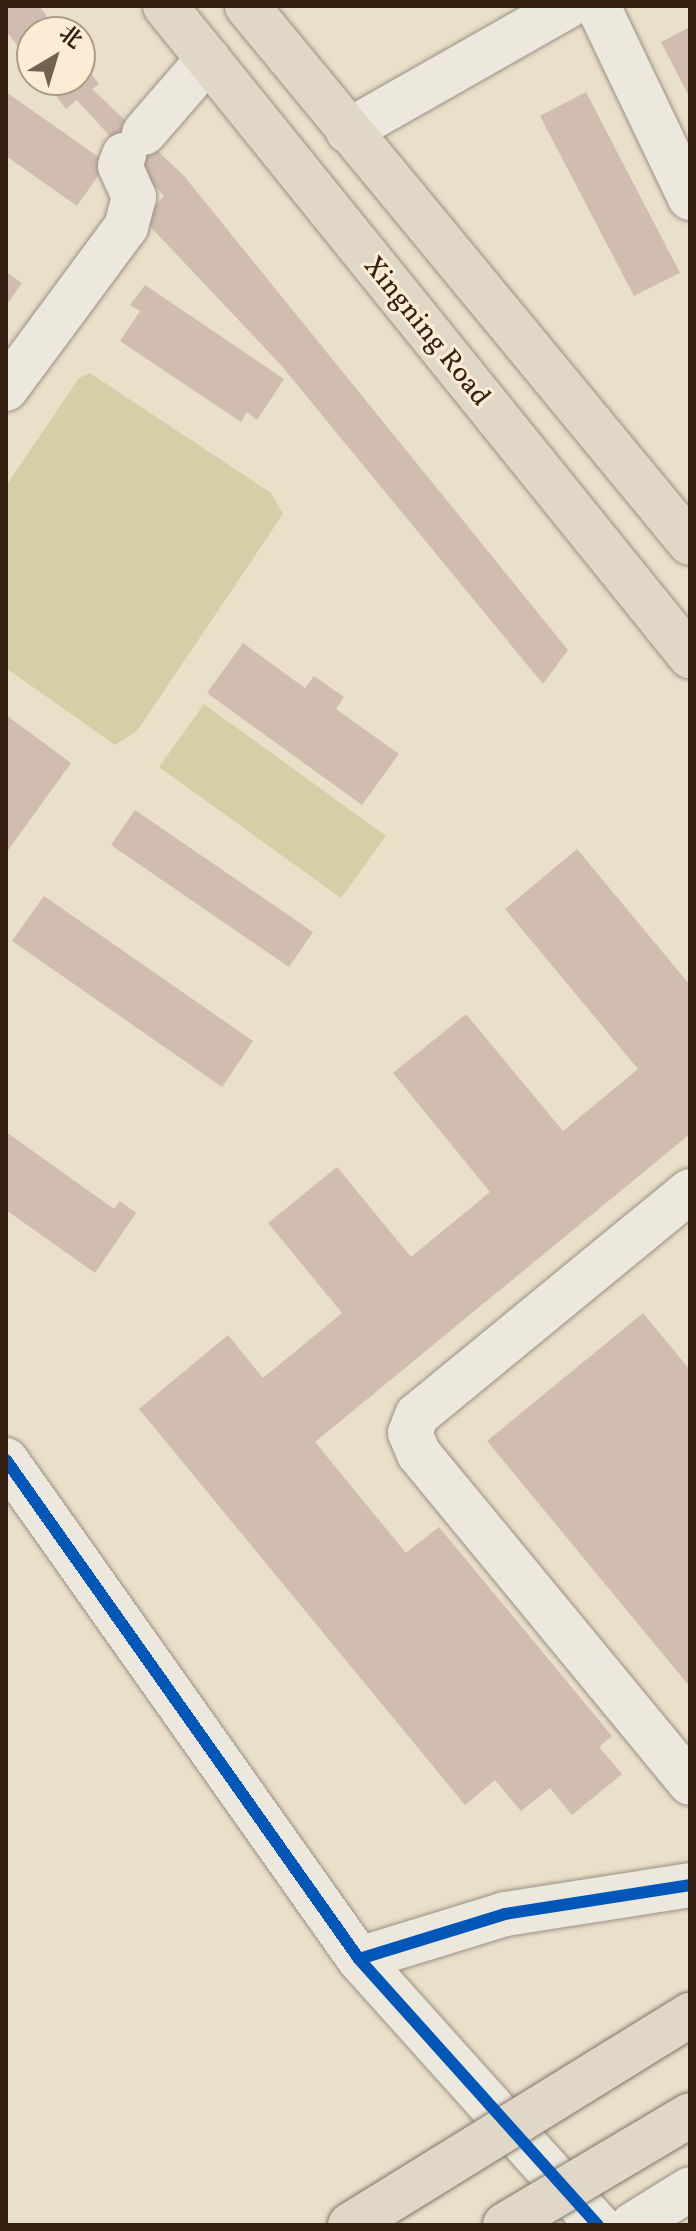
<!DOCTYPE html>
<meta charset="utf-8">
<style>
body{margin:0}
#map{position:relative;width:696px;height:2231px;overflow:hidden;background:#eadfc9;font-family:Vollkorn,"Noto Serif SC",serif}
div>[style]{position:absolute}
.green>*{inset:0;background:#d5cfa7}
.building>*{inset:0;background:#d0bdb0}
.roads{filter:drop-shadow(0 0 2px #9a9083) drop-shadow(0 0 2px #9a9083)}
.minor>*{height:44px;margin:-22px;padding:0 22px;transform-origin:22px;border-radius:22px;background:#ede8dd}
.major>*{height:44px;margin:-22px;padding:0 22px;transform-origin:22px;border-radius:22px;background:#e0d7c7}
.bridges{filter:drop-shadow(0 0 2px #80766a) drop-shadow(0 0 2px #80766a)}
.major-bridge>*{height:44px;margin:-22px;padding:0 22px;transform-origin:22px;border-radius:22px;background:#e0d7c7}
.cycleway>*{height:12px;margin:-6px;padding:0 6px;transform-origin:6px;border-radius:6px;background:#0057b8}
span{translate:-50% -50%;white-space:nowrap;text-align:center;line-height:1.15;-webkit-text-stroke:6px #faedd3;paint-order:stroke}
.street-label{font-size:28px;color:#351f10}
.frame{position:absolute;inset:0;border:8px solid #351f10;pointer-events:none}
.north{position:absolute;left:16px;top:16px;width:80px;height:80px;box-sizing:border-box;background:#faedd3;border:2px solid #ab9b85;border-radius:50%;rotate:38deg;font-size:22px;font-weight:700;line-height:32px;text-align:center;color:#351f10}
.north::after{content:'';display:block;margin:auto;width:28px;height:36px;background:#746251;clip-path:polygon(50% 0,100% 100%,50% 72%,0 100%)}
</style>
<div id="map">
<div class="green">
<div style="clip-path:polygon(90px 373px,271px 493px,283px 514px,137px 731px,115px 745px,6px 668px,6px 486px,79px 378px)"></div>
<div style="clip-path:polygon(204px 704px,386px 836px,341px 898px,159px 767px)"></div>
</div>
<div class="building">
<div style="clip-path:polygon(6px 6px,39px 6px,59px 32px,32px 32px,32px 64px,6px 31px)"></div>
<div style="clip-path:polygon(690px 27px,690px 98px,661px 42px)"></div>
<div style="clip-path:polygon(80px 59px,99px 84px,92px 89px,184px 176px,568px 650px,543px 684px,280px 364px,144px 220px,164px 196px,77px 100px,66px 109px,44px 80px,80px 80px)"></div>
<div style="clip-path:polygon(6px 92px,107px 163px,77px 206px,6px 156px)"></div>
<div style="clip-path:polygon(586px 92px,680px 273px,634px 296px,540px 116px)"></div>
<div style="clip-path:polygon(6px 272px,22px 283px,6px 306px)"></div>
<div style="clip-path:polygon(145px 285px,284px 379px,257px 420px,247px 412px,241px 422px,120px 341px,140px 311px,130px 305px)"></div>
<div style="clip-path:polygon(243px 643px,305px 688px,314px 676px,344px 697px,336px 709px,399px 754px,362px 805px,207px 693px)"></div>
<div style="clip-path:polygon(6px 715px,71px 763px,6px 853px)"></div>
<div style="clip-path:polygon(135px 810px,313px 932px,289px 967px,111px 845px)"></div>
<div style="clip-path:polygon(577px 849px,690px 985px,690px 1134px,315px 1442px,406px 1553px,439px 1527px,612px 1736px,599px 1747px,622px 1774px,572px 1815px,550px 1788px,521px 1811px,495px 1780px,465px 1805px,139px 1409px,228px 1335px,263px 1378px,342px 1313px,268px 1223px,337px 1167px,411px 1257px,490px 1192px,393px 1073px,466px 1014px,563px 1131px,638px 1069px,505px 909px)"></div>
<div style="clip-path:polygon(44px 896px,253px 1041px,222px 1087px,12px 941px)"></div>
<div style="clip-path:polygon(6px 1132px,114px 1209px,120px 1201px,136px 1213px,95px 1273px,6px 1210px)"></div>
<div style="clip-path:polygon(643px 1313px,690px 1370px,690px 1687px,487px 1441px)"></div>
</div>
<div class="roads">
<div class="minor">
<div style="left:598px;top:6px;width:213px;rotate:64.4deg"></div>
<div style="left:348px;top:131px;width:253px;rotate:-29.6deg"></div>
<div style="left:144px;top:133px;width:98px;rotate:-49.1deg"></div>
<div style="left:6px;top:389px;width:202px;rotate:-53.5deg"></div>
<div style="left:126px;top:227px;width:31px;rotate:-75deg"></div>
<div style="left:134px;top:197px;width:34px;rotate:-114deg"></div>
<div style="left:120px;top:166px;width:12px;rotate:-70deg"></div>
<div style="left:690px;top:1191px;width:353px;rotate:140.6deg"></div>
<div style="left:417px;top:1415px;width:19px;rotate:111deg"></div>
<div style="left:410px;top:1433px;width:23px;rotate:67deg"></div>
<div style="left:419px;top:1454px;width:426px;rotate:50.5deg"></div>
<div style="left:6px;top:1460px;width:611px;rotate:54.72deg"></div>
<div style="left:359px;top:1959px;width:358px;rotate:48.1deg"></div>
<div style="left:359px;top:1959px;width:153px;rotate:-17.1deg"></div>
<div style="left:505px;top:1914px;width:187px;rotate:-8.9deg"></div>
<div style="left:632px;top:2225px;width:68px;rotate:-31.8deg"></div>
</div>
<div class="major">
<div style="left:165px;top:6px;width:836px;rotate:51.07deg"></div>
<div style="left:247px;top:6px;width:696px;rotate:50.48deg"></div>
</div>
</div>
<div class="bridges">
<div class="major-bridge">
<div style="left:350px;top:2225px;width:400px;rotate:-31.7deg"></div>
<div style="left:505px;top:2225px;width:215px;rotate:-30.7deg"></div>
</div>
</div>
<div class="cycleway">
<div style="left:6px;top:1460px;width:611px;rotate:54.72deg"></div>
<div style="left:359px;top:1959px;width:358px;rotate:48.1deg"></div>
<div style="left:359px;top:1959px;width:153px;rotate:-17.1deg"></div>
<div style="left:505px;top:1914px;width:187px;rotate:-8.9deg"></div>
</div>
<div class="street-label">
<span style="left:426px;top:332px;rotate:51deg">Xingning Road</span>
</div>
<div class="frame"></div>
<div class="north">北</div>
</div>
